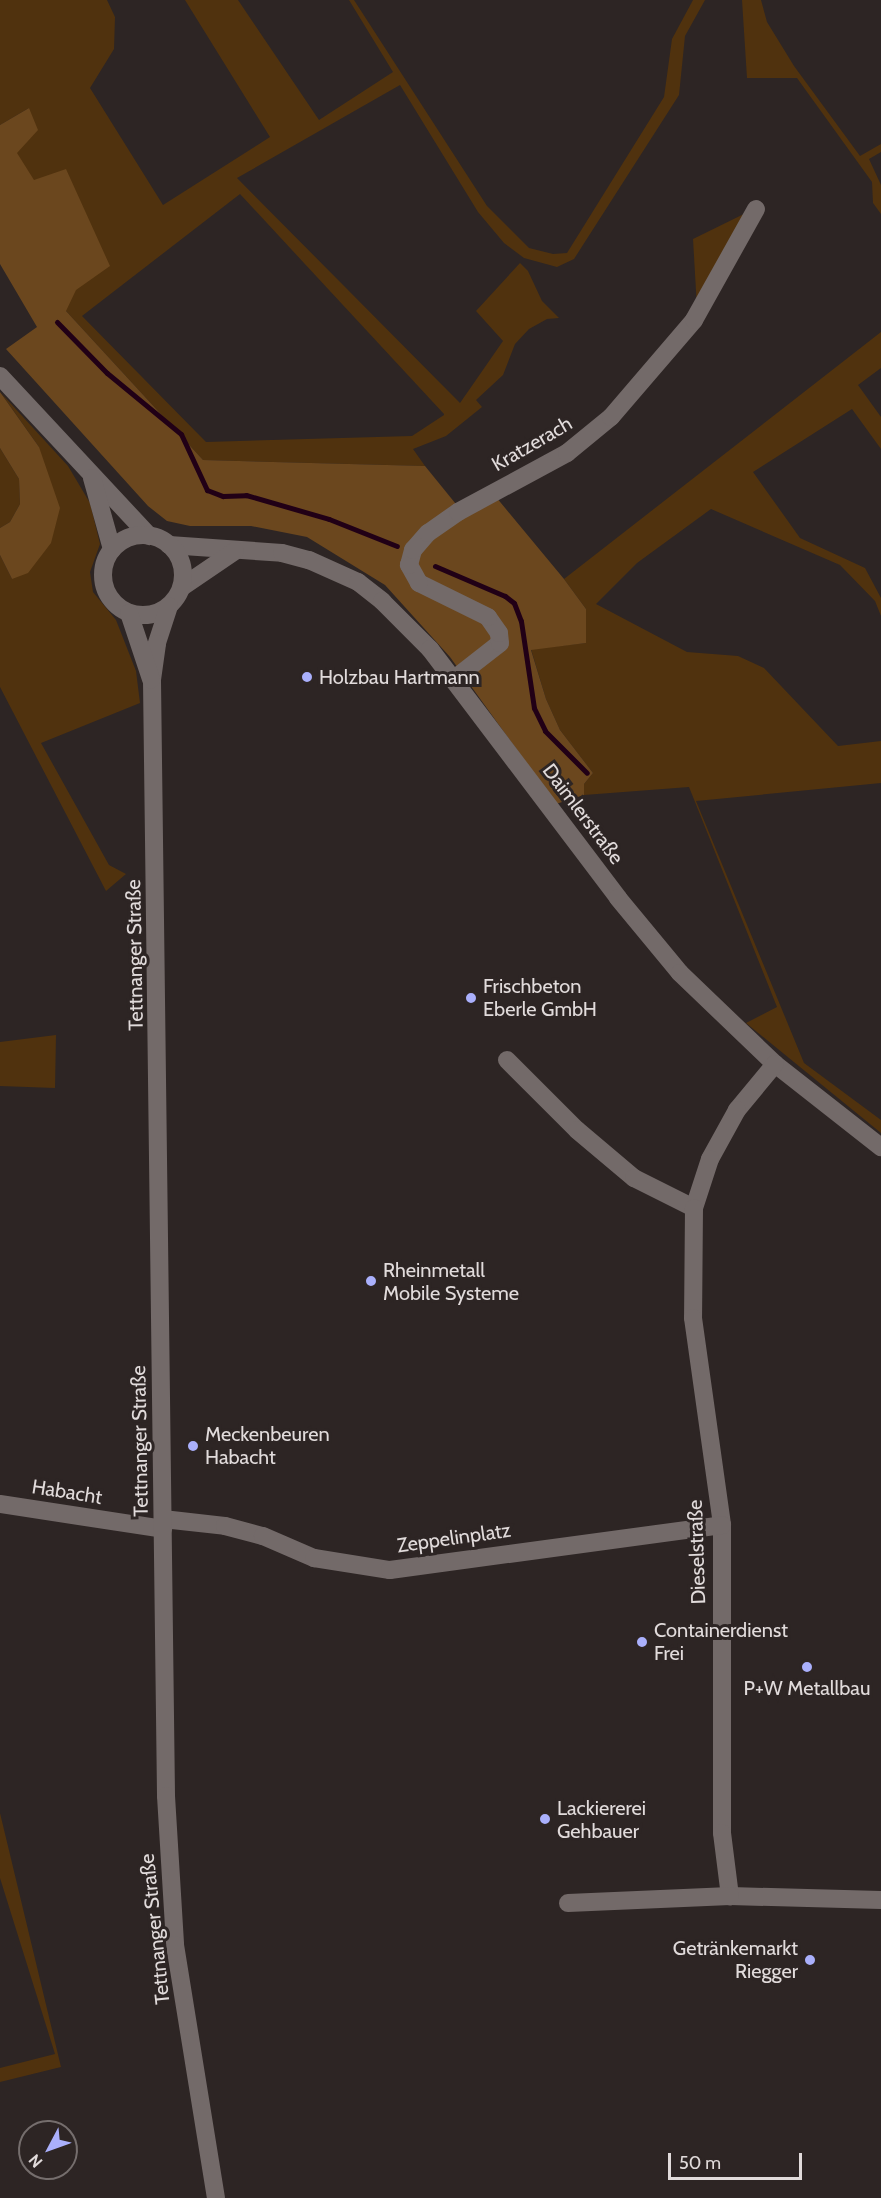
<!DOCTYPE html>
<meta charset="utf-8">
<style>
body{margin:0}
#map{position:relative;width:881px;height:2198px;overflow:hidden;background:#2d2524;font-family:Cabin,sans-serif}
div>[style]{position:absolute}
.green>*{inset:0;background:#50320e}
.forest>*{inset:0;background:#6b471e}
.stream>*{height:5px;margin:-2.5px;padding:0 2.5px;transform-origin:2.5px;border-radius:2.5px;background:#210016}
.street>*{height:18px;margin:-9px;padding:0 9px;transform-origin:9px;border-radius:9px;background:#736a69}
.secondary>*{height:18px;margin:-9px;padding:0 9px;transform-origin:9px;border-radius:9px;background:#736a69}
.secondary>.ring{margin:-9px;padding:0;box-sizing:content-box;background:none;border:18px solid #736a69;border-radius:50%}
.dots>*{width:16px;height:16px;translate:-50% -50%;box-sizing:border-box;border:3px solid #2d2524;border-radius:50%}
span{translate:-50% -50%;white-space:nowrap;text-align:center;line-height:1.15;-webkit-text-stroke:6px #2d2524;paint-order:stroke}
.street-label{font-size:20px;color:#e1dbdb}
.poi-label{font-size:20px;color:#e1dbdb}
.left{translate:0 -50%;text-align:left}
.right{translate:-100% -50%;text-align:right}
.north{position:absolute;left:18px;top:2120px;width:60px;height:60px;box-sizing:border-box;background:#2d2524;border:2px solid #756e6d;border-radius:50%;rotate:229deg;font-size:16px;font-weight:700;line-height:24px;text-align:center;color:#e1dbdb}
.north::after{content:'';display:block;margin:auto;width:21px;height:27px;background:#aab0fc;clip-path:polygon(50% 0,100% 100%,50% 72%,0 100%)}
.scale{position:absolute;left:668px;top:2153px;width:134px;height:27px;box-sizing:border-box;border:3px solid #e1dbdb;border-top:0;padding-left:8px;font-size:18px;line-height:21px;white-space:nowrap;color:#e1dbdb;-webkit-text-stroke:4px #2d2524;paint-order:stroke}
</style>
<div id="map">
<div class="green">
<div style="clip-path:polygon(evenodd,0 0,107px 0,115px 17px,114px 49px,90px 88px,163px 205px,270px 137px,185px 0,238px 0,319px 120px,393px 72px,349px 0,354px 0,487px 206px,529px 248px,553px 254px,567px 253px,664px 97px,672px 39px,693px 0,705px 0,685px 36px,679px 95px,574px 259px,557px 267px,524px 258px,504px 243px,478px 212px,400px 85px,237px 178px,460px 403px,503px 341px,476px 311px,520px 263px,528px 271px,542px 301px,559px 318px,547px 319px,529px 329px,515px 344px,503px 375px,476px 400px,482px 407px,446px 436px,413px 449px,425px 466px,203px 460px,66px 311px,34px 181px,16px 153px,29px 108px,0 125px,0 0,240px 194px,444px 414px,444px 415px,412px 436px,206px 442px,82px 316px,240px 194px)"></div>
<div style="clip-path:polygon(742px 0,761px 0,767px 22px,794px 66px,860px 156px,881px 144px,881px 152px,869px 159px,881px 185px,881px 214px,873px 203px,872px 182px,797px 78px,747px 78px)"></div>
<div style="clip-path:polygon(748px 212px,697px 308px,693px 239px)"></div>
<div style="clip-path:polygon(881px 332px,881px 368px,858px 385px,881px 417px,881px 449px,852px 409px,753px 472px,800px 538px,865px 568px,881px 598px,881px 616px,875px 601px,840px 565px,711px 509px,637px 563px,596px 604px,687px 652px,738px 656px,764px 668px,838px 746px,881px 741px,881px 783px,696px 801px,804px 1063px,881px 1120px,881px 1133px,746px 1023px,777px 1007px,689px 787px,584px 795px,584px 784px,593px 773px,560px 730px,546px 699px,531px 649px,586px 643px,586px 609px,564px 579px)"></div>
<div style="clip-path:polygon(1px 393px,68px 466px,90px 503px,100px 544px,90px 572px,93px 592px,116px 620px,136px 671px,140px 703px,41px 743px,109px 865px,126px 874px,106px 891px,0 687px,0 555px,12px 579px,39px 447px)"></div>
<div style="clip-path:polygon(0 448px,19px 479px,20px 504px,10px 522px,0 528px)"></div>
<div style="clip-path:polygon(56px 1035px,55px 1088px,0 1086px,0 1042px)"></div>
<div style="clip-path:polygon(0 1813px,61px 2067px,0 2082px,0 2068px,55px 2054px,0 1878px)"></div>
</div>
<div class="forest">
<div style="clip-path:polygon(29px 108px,38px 130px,17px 153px,34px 180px,66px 169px,110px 266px,76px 290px,66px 311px,203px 460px,425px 466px,464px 514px,496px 497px,564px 579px,586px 609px,586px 643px,531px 650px,546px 699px,560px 730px,593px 773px,584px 784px,584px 795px,556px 804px,450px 657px,385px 585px,307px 537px,251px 526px,190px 526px,167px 521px,148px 506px,6px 349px,37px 327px,0 264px,0 125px)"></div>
<div style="clip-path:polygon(0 392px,39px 447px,60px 508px,51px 543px,28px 573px,12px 579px,0 555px,0 528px,10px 522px,20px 504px,19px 479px,0 448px)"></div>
</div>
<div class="stream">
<div style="left:57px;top:322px;width:71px;rotate:45.6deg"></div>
<div style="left:107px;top:373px;width:96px;rotate:39.5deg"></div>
<div style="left:181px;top:434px;width:62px;rotate:65.1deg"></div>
<div style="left:207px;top:490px;width:17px;rotate:21deg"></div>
<div style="left:223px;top:496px;width:23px;rotate:-2deg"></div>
<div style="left:246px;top:495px;width:86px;rotate:16.1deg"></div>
<div style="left:329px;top:519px;width:73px;rotate:21.7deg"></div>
<div style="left:435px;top:566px;width:76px;rotate:23.2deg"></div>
<div style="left:505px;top:596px;width:11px;rotate:38deg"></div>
<div style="left:514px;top:603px;width:19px;rotate:69deg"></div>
<div style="left:521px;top:621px;width:88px;rotate:81.5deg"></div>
<div style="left:534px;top:708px;width:25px;rotate:64deg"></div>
<div style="left:545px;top:731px;width:59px;rotate:45deg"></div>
</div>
<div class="street">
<div style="left:169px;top:545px;width:113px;rotate:4deg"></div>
<div style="left:282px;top:553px;width:28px;rotate:15deg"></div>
<div style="left:309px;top:560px;width:54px;rotate:24.2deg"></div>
<div style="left:358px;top:582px;width:31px;rotate:38deg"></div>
<div style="left:382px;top:601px;width:68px;rotate:45deg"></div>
<div style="left:430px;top:649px;width:312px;rotate:52.9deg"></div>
<div style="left:618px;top:898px;width:97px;rotate:50.4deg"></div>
<div style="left:680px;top:973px;width:132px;rotate:43.8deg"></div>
<div style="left:775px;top:1064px;width:135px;rotate:38.1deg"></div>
<div style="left:182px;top:587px;width:64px;rotate:-34.2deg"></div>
<div style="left:454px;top:679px;width:58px;rotate:-38deg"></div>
<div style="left:500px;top:643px;width:10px;rotate:-96deg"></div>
<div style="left:499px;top:633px;width:19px;rotate:-125deg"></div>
<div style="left:488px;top:617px;width:77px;rotate:-153.8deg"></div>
<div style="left:419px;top:583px;width:21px;rotate:-119deg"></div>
<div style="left:409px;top:565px;width:16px;rotate:-75deg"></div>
<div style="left:413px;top:550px;width:23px;rotate:-49deg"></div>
<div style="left:428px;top:533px;width:37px;rotate:-35deg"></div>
<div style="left:458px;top:512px;width:124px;rotate:-28.4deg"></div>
<div style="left:567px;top:453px;width:57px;rotate:-39.3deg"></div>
<div style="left:611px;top:417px;width:128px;rotate:-49.4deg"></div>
<div style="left:694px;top:320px;width:127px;rotate:-60.8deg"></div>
<div style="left:507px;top:1060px;width:99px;rotate:45deg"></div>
<div style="left:577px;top:1130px;width:75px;rotate:40.1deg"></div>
<div style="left:634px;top:1178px;width:67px;rotate:26.6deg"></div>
<div style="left:775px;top:1064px;width:60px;rotate:129.6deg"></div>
<div style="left:737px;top:1110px;width:56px;rotate:118.9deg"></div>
<div style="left:710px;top:1159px;width:52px;rotate:108.1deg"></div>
<div style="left:694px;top:1208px;width:110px;rotate:90.5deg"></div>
<div style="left:693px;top:1318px;width:209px;rotate:82deg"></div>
<div style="left:722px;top:1525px;width:308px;rotate:90deg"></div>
<div style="left:722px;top:1833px;width:64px;rotate:82.8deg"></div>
<div style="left:730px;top:1896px;width:151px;rotate:1.5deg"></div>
<div style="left:0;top:1504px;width:165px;rotate:8.7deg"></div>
<div style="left:163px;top:1519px;width:62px;rotate:6.4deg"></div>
<div style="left:225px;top:1526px;width:39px;rotate:15deg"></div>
<div style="left:263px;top:1536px;width:56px;rotate:23.3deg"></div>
<div style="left:314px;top:1558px;width:77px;rotate:9deg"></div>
<div style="left:390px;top:1570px;width:335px;rotate:-7.7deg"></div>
<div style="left:568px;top:1903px;width:162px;rotate:-2.5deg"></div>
</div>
<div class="secondary">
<div style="left:0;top:376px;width:219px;rotate:47deg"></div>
<div style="left:92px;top:478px;width:74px;rotate:74.3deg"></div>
<div class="ring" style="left:103px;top:535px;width:62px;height:62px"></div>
<div style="left:169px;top:606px;width:40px;rotate:108deg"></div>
<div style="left:157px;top:644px;width:37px;rotate:98deg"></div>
<div style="left:152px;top:681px;width:1115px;rotate:89.28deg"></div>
<div style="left:166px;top:1796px;width:149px;rotate:86.5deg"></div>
<div style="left:175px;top:1945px;width:256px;rotate:80.8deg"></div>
<div style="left:129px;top:613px;width:70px;rotate:71.6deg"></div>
</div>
<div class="dots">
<div style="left:307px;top:677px;background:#aab0fc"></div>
<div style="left:471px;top:998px;background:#aab0fc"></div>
<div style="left:371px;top:1281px;background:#aab0fc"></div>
<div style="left:193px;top:1446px;background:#aab0fc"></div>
<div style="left:642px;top:1642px;background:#aab0fc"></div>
<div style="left:807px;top:1667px;background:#aab0fc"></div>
<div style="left:545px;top:1819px;background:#aab0fc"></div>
<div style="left:810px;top:1960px;background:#aab0fc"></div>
</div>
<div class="street-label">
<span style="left:532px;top:444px;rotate:-30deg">Kratzerach</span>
<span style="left:583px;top:814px;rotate:53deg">Daimlerstraße</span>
<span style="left:135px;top:955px;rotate:-91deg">Tettnanger Straße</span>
<span style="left:140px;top:1441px;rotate:-91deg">Tettnanger Straße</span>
<span style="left:67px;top:1492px;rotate:9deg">Habacht</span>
<span style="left:454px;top:1538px;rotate:-8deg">Zeppelinplatz</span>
<span style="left:697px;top:1552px;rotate:-92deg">Dieselstraße</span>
<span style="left:155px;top:1929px;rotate:-96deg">Tettnanger Straße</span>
</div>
<div class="poi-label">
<span class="left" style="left:319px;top:677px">Holzbau Hartmann</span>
<span class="left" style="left:483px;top:998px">Frischbeton<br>Eberle GmbH</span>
<span class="left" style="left:383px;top:1282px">Rheinmetall<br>Mobile Systeme</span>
<span class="left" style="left:205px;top:1446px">Meckenbeuren<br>Habacht</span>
<span class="left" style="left:654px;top:1642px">Containerdienst<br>Frei</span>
<span style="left:807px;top:1688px">P+W Metallbau</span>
<span class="left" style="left:557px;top:1820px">Lackiererei<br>Gehbauer</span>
<span class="right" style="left:798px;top:1960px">Getränkemarkt<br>Riegger</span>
</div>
<div class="north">N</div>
<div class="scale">50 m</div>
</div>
